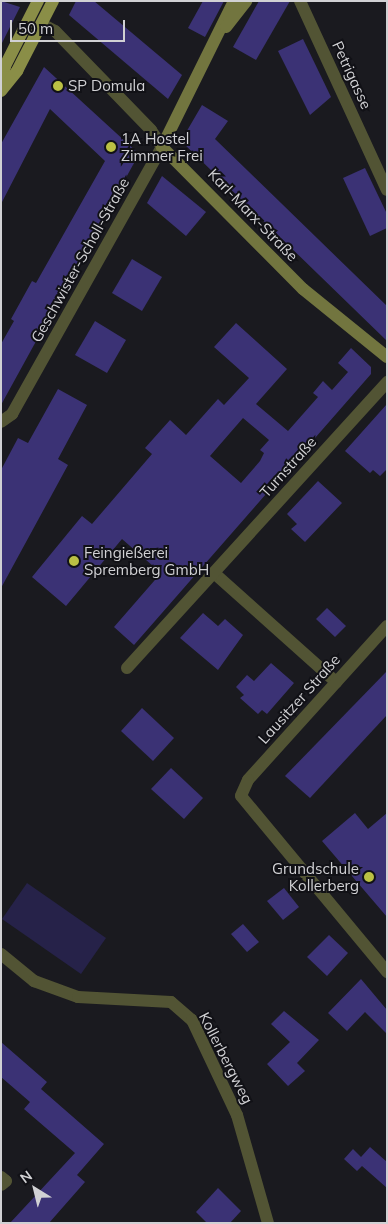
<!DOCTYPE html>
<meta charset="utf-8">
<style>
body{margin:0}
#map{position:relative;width:388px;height:1224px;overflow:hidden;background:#1a1a1f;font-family:Mulish,sans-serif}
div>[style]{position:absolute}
.green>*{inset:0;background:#262249}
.building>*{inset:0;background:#3b3275}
.street>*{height:12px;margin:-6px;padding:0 6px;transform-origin:6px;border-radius:6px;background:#525434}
.secondary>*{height:12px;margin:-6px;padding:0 6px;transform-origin:6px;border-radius:6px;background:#72753f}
.primary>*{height:12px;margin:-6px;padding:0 6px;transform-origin:6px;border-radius:6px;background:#8a8e47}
.dots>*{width:14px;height:14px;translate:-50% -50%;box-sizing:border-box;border:2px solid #111116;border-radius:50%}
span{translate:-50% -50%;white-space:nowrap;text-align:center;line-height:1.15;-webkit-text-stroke:4px #111116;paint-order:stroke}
.street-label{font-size:15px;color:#d1d1d4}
.poi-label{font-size:15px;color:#d1d1d4}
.left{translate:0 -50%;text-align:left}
.right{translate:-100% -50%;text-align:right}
.frame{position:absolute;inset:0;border:2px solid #d1d1d4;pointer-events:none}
.north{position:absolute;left:10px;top:1164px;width:50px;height:50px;-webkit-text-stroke:4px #111116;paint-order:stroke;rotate:324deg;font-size:14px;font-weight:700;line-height:20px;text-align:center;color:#d1d1d4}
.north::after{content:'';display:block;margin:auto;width:18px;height:22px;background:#d1d1d4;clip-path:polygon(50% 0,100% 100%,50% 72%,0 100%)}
.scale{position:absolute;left:10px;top:20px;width:115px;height:22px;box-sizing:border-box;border:2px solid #d1d1d4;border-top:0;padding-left:6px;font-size:15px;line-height:18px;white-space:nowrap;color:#d1d1d4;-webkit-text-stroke:4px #111116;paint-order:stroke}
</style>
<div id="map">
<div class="green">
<div style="clip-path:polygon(27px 883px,106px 938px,81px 974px,2px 919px)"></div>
</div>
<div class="building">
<div style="clip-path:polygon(1px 1px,20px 7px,1px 45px)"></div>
<div style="clip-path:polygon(76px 1px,94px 1px,182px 75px,168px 99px,69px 15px)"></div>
<div style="clip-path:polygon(203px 1px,224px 1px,205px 37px,188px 28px)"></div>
<div style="clip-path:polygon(259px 1px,290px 1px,256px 60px,233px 47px)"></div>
<div style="clip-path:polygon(303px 39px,331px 97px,310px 115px,278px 51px)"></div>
<div style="clip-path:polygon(44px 67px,139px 154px,1px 405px,1px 344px,14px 321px,11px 319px,32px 281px,36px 283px,105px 161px,50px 109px,1px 204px,1px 144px)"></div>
<div style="clip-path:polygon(202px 105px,228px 121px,215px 139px,387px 306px,387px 341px,181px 141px)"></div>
<div style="clip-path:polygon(365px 168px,387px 214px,387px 228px,370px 236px,343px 178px)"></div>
<div style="clip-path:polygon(162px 176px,206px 212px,186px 236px,147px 203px)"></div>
<div style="clip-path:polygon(132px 259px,162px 277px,142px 311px,112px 293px)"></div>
<div style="clip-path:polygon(95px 321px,126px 340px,107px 373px,75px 355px)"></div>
<div style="clip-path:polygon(evenodd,236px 323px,287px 369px,256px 404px,288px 431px,318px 397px,313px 393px,323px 381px,332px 390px,348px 372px,338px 363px,351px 348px,371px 367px,371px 374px,134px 645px,114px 627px,161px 573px,122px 539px,66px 606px,32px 577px,82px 516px,92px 524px,152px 454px,145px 448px,170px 420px,186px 435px,218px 399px,224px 405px,249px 378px,214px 347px,236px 323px,243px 418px,269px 440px,260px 450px,264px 453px,260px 461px,241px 483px,210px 456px,243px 418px)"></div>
<div style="clip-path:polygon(58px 389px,87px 405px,58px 459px,68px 465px,1px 588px,1px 470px,18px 438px,28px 443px)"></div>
<div style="clip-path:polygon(387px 404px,387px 469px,380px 476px,373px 470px,370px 473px,345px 451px)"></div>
<div style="clip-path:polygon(318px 481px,342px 503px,305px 542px,291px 529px,297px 524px,287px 514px)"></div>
<div style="clip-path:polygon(327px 608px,346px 626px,335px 637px,316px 619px)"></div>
<div style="clip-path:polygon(203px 613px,218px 626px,225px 619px,243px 635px,218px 670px,180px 638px)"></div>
<div style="clip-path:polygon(271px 663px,294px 683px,267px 714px,262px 710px,258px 714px,240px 698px,244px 695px,236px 687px,247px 675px,254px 681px)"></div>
<div style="clip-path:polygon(387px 671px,387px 715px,310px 798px,285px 776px)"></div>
<div style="clip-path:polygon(142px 708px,174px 738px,153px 761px,121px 731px)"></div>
<div style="clip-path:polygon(171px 768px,203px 798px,184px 819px,151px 789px)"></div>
<div style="clip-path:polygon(355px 813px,368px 829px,387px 813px,387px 917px,322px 841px)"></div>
<div style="clip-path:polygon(284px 888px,299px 907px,283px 920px,267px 901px)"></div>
<div style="clip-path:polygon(243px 924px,259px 942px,247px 952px,231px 934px)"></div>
<div style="clip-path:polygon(329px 935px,348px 953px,327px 976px,307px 957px)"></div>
<div style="clip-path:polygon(361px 979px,387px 1010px,387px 1034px,365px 1012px,347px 1031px,328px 1013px)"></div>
<div style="clip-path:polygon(284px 1011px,319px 1040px,297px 1063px,305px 1071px,288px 1086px,267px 1064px,290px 1042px,271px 1024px)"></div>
<div style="clip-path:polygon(1px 1042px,47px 1082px,41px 1089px,104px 1144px,77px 1175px,85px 1182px,49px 1223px,10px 1223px,75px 1153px,24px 1109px,30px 1102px,1px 1077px)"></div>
<div style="clip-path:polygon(370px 1147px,387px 1162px,387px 1188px,362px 1166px,357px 1171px,344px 1159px,353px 1149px,361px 1157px)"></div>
<div style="clip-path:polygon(218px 1188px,241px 1211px,230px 1223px,207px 1223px,196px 1212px)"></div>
</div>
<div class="street">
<div style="left:300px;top:1px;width:208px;rotate:65.3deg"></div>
<div style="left:1px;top:422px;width:14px;rotate:-36deg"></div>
<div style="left:12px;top:414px;width:306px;rotate:-60.7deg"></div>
<div style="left:162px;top:147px;width:20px;rotate:-123deg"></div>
<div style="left:151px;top:130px;width:138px;rotate:-134.1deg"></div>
<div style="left:55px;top:31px;width:15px;rotate:-152deg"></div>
<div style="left:214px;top:573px;width:164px;rotate:41.8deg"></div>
<div style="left:387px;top:626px;width:207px;rotate:132.1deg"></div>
<div style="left:248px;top:780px;width:17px;rotate:114deg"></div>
<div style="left:241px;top:796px;width:229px;rotate:50.3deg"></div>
<div style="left:127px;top:668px;width:387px;rotate:-47.7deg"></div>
<div style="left:1px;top:954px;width:43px;rotate:39.3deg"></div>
<div style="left:34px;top:981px;width:47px;rotate:20deg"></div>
<div style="left:78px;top:997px;width:93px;rotate:3.1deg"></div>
<div style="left:171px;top:1002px;width:28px;rotate:41deg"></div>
<div style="left:192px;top:1020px;width:105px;rotate:64.7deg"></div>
<div style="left:237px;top:1115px;width:112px;rotate:74deg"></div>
<div style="left:1px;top:1177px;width:6px;rotate:39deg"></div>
<div style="left:6px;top:1181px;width:6px;rotate:141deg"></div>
</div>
<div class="secondary">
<div style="left:234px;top:1px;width:163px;rotate:116.3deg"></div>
<div style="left:162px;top:147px;width:200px;rotate:45.2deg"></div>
<div style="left:303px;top:289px;width:108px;rotate:39deg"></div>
<div style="left:226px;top:27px;width:33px;rotate:-52deg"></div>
</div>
<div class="primary">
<div style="left:1px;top:84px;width:18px;rotate:-77deg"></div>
<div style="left:5px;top:66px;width:73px;rotate:-63.1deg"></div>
<div style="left:1px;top:91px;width:26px;rotate:-51deg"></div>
<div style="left:17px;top:71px;width:79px;rotate:-62.8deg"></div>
</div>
<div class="dots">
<div style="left:58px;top:86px;background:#bbc044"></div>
<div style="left:111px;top:147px;background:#bbc044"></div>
<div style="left:74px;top:561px;background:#bbc044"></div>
<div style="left:369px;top:877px;background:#bbc044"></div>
</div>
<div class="street-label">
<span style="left:352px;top:75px;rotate:65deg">Petrigasse</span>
<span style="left:253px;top:215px;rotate:46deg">Karl-Marx-Straße</span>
<span style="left:80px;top:260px;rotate:-61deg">Geschwister-Scholl-Straße</span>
<span style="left:288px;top:467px;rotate:-48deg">Turnstraße</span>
<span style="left:299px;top:699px;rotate:-48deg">Lausitzer Straße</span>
<span style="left:226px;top:1058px;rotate:63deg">Kollerbergweg</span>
</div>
<div class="poi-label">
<span class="left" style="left:68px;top:86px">SP Domula</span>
<span class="left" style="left:121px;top:147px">1A Hostel<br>Zimmer Frei</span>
<span class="left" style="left:84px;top:561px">Feingießerei<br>Spremberg GmbH</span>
<span class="right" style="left:359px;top:877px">Grundschule<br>Kollerberg</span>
</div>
<div class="frame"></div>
<div class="north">N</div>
<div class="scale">50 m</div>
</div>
